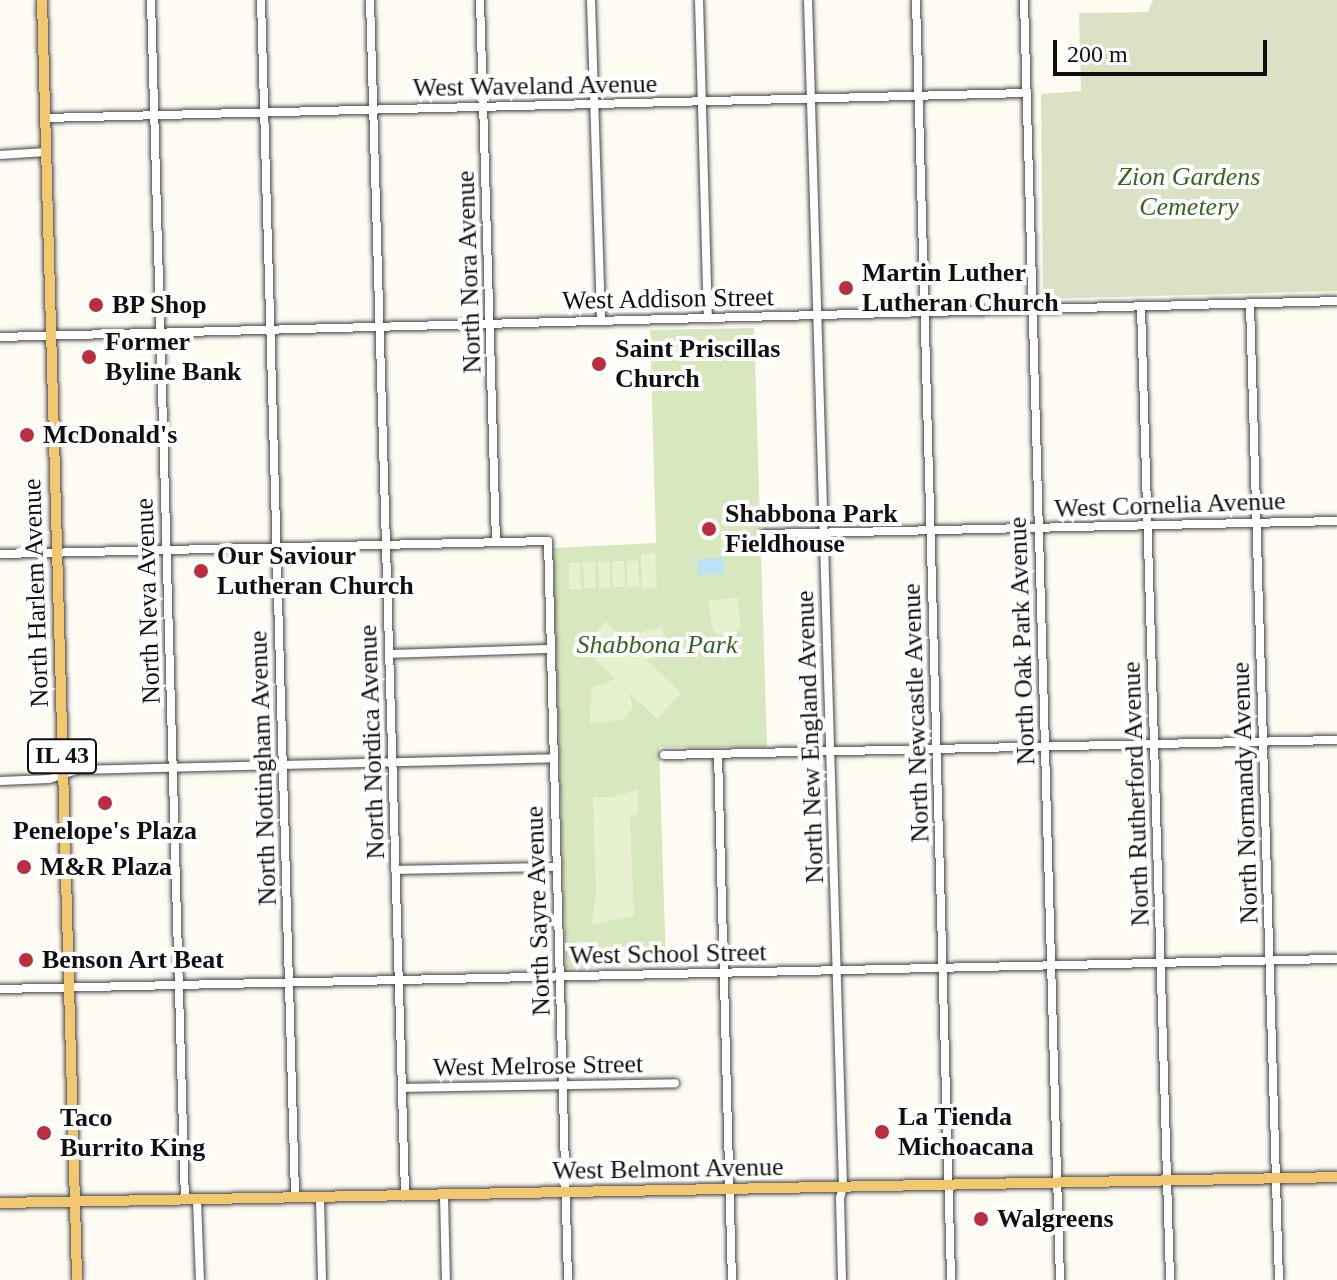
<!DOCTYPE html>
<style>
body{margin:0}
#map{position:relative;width:1337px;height:1280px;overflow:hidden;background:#fefbf3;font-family:Georgia,serif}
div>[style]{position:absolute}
.green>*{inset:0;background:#d7e8be}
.cemetery>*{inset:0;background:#dae1c4}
.pitch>*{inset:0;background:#e7f0cf}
.water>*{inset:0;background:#bae3f3}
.roads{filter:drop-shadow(0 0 2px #434343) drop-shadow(0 0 2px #434343)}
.minor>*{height:8px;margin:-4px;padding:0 4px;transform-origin:4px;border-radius:4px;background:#fff}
.major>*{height:10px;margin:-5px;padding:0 5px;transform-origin:5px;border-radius:5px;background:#f1c770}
.dots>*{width:22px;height:22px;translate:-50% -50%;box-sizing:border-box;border:4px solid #fff;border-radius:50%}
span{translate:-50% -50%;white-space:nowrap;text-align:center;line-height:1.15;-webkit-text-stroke:8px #fff;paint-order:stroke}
.shield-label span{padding:2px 6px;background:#fff;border:2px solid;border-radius:6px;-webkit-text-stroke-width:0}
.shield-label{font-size:24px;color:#101010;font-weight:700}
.street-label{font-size:26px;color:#101010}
.park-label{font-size:26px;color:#366522;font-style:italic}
.poi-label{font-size:26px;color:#101010;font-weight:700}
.left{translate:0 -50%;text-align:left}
.scale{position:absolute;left:1053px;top:40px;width:214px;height:36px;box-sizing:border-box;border:4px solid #101010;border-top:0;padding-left:10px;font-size:24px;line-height:28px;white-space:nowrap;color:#101010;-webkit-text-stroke:6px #fff;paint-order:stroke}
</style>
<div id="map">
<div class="green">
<div style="clip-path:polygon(754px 328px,767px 747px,659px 747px,666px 965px,566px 968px,553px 548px,656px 543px,650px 330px)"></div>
</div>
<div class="cemetery">
<div style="clip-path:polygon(1153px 0,1337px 0,1337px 291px,1043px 299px,1041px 94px,1081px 91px,1079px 13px,1148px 12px)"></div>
</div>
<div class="pitch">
<div style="clip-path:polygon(655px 553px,657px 588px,642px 589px,641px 554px)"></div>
<div style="clip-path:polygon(612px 561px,624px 561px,625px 587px,613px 587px)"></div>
<div style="clip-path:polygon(627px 561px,638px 561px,639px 586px,627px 587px)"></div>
<div style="clip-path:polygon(595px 562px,596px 588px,584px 588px,583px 563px)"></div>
<div style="clip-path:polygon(598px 562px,610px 562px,610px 587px,599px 588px)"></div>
<div style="clip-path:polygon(569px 563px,580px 563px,581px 589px,569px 589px)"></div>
<div style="clip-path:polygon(738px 598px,741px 629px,725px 636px,713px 631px,708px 600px)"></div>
<div style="clip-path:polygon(606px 622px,633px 648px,639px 633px,663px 626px,663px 654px,646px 660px,681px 693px,657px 719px,629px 693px,633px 708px,623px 720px,590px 723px,591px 688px,615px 679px,582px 647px)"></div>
<div style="clip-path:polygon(638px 789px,638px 813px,630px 818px,634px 916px,592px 924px,596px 892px,593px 797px,613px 797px)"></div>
</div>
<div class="water">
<div style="clip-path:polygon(724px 558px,725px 574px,698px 575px,697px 559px)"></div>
</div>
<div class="roads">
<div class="minor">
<div style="left:151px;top:0;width:1200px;rotate:88.38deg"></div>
<div style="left:261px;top:0;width:1198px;rotate:88.37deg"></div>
<div style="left:370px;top:0;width:1197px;rotate:88.32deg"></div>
<div style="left:480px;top:0;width:542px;rotate:88.31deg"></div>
<div style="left:591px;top:0;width:321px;rotate:88.2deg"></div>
<div style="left:699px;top:0;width:318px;rotate:88.4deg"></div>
<div style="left:808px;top:0;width:1188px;rotate:88.31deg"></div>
<div style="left:843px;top:1187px;width:11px;rotate:105deg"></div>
<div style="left:840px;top:1198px;width:82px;rotate:88.6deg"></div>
<div style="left:916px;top:0;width:1280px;rotate:88.43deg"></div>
<div style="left:1024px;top:0;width:1281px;rotate:88.39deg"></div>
<div style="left:45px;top:118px;width:982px;rotate:-1.46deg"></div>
<div style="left:0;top:155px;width:46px;rotate:-3.7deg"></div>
<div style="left:1250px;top:304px;width:976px;rotate:88.3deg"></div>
<div style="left:1141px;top:307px;width:973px;rotate:88.29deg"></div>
<div style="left:0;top:337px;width:1337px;rotate:-1.54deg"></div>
<div style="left:764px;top:534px;width:573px;rotate:-1.3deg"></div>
<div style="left:0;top:554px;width:548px;rotate:-1.36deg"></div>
<div style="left:548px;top:541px;width:739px;rotate:88.45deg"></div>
<div style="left:389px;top:654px;width:162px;rotate:-1.8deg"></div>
<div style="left:718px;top:754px;width:526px;rotate:88.48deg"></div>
<div style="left:664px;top:755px;width:673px;rotate:-1.28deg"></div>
<div style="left:0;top:781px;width:49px;rotate:-2.3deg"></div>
<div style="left:49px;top:779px;width:29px;rotate:-18deg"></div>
<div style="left:77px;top:770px;width:477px;rotate:-1.4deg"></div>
<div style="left:395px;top:870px;width:162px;rotate:-1.1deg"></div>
<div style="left:0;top:989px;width:1337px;rotate:-1.29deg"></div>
<div style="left:402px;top:1088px;width:273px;rotate:-1deg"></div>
<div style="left:444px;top:1195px;width:85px;rotate:88.7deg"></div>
<div style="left:320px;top:1198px;width:82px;rotate:88.6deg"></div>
<div style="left:197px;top:1200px;width:80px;rotate:87.9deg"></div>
</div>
<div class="major">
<div style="left:42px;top:0;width:1280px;rotate:88.43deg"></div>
<div style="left:0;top:1203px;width:1337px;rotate:-1.11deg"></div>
</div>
</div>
<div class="dots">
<div style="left:846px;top:288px;background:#ba2e40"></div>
<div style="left:96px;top:305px;background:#ba2e40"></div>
<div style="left:89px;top:357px;background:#ba2e40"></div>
<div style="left:599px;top:364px;background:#ba2e40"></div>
<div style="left:27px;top:435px;background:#ba2e40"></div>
<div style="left:709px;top:529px;background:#ba2e40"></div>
<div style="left:201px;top:571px;background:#ba2e40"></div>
<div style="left:105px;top:803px;background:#ba2e40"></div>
<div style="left:24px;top:867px;background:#ba2e40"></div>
<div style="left:26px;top:960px;background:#ba2e40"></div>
<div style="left:882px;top:1132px;background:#ba2e40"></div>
<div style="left:44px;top:1133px;background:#ba2e40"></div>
<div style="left:981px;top:1219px;background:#ba2e40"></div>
</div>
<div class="shield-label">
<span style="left:62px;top:756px">IL 43</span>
</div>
<div class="street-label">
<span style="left:535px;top:86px;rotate:-1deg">West Waveland Avenue</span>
<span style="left:469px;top:272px;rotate:-92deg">North Nora Avenue</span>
<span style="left:668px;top:299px;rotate:-1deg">West Addison Street</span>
<span style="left:1170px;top:505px;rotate:-2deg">West Cornelia Avenue</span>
<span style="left:36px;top:593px;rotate:-92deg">North Harlem Avenue</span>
<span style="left:148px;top:601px;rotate:-92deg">North Neva Avenue</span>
<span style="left:1022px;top:641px;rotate:-92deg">North Oak Park Avenue</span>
<span style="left:916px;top:713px;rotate:-92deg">North Newcastle Avenue</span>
<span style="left:810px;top:737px;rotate:-92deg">North New England Avenue</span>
<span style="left:372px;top:742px;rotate:-92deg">North Nordica Avenue</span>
<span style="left:263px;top:768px;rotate:-92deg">North Nottingham Avenue</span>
<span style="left:1245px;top:793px;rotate:-92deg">North Normandy Avenue</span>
<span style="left:1136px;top:794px;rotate:-92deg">North Rutherford Avenue</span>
<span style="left:538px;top:911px;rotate:-92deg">North Sayre Avenue</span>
<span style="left:668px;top:954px;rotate:-1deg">West School Street</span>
<span style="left:538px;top:1066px;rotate:-1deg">West Melrose Street</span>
<span style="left:668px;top:1169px;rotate:-1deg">West Belmont Avenue</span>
</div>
<div class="park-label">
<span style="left:1189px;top:192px">Zion Gardens<br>Cemetery</span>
<span style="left:657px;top:645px">Shabbona Park</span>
</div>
<div class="poi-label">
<span class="left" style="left:862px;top:288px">Martin Luther<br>Lutheran Church</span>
<span class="left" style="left:112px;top:305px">BP Shop</span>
<span class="left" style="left:105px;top:357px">Former<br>Byline Bank</span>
<span class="left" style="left:615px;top:364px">Saint Priscillas<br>Church</span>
<span class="left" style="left:43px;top:435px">McDonald's</span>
<span class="left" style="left:725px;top:529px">Shabbona Park<br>Fieldhouse</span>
<span class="left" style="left:217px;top:571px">Our Saviour<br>Lutheran Church</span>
<span style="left:105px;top:831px">Penelope's Plaza</span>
<span class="left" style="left:40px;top:867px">M&amp;R Plaza</span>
<span class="left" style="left:42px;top:960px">Benson Art Beat</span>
<span class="left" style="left:898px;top:1132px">La Tienda<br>Michoacana</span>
<span class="left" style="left:60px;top:1133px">Taco<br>Burrito King</span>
<span class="left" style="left:997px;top:1219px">Walgreens</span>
</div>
<div class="scale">200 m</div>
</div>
